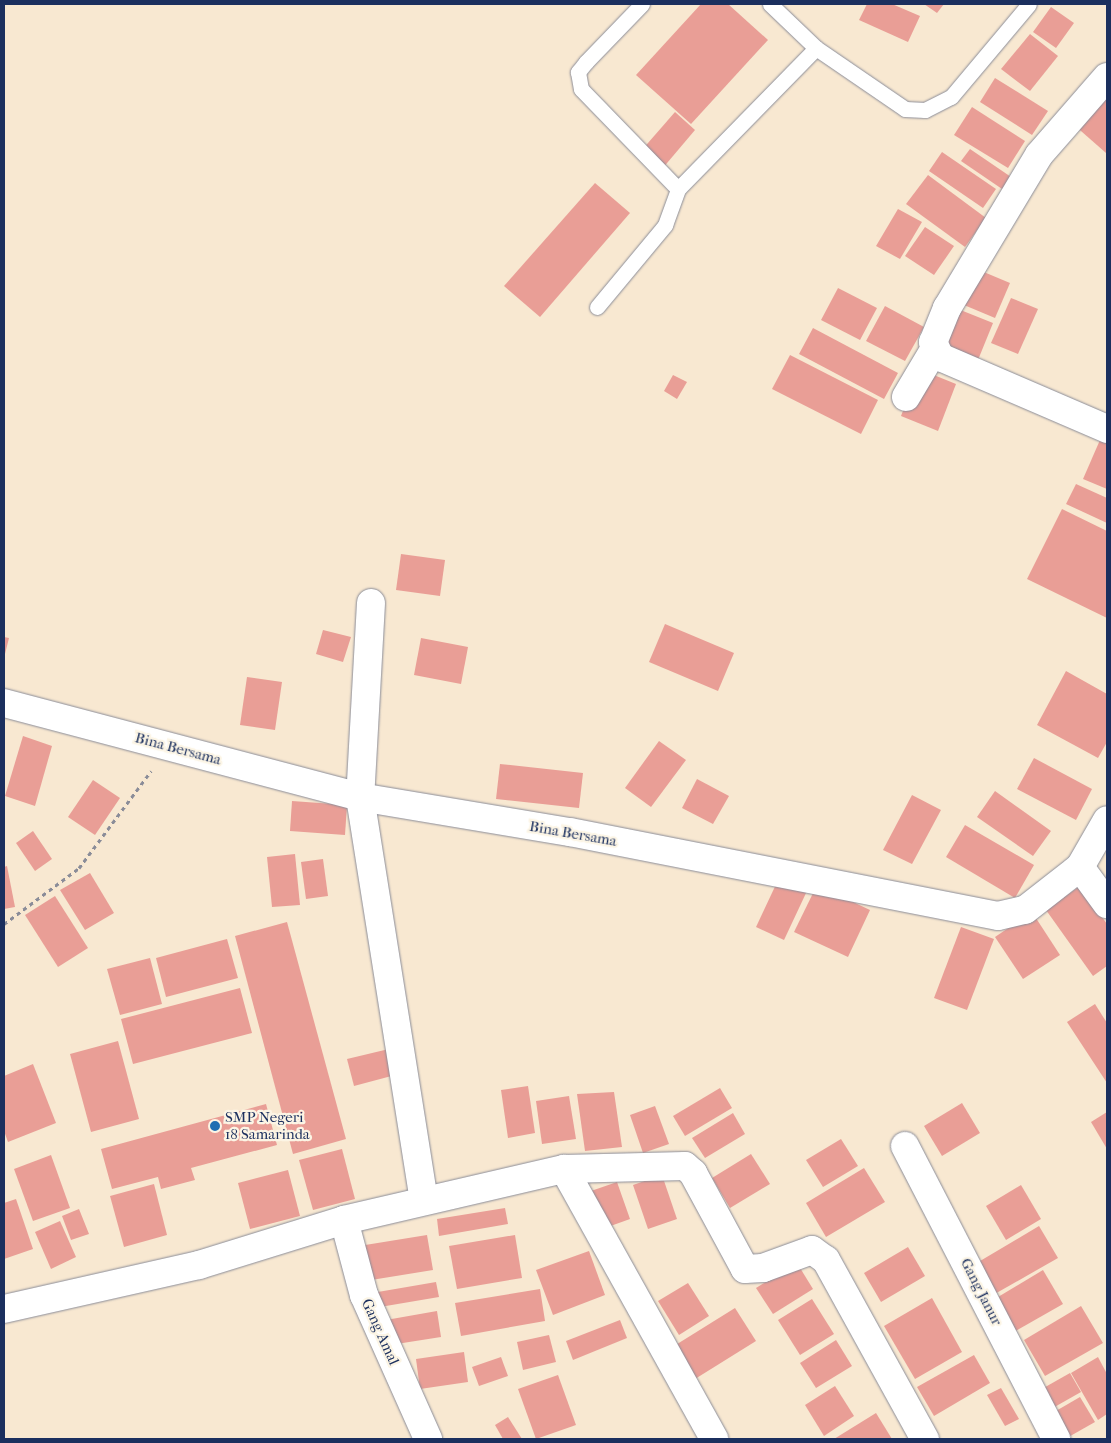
<!DOCTYPE html>
<style>
body{margin:0}
#map{position:relative;width:1111px;height:1443px;overflow:hidden;background:#f8e8d1;font-family:"IM FELL French Canon",serif}
div>[style]{position:absolute}
.building>*{inset:0;background:#e99e96}
.path>*{height:3px;margin-top:-1.5px;transform-origin:0;background:repeating-linear-gradient(90deg,#8a8c98 0 4px,transparent 0 8px)}
.roads{filter:drop-shadow(0 0 1px #8a8c98) drop-shadow(0 0 1px #8a8c98)}
.service>*{height:15px;margin:-7.5px;padding:0 7.5px;transform-origin:7.5px;border-radius:7.5px;background:#fff}
.minor>*{height:28px;margin:-14px;padding:0 14px;transform-origin:14px;border-radius:14px;background:#fff}
.dots>*{width:14px;height:14px;translate:-50% -50%;box-sizing:border-box;border:2px solid #fcf5e5;border-radius:50%}
span{translate:-50% -50%;white-space:nowrap;text-align:center;line-height:1.15;-webkit-text-stroke:4.5px #fcf5e5;paint-order:stroke}
.street-label{font-size:15px;color:#1b2f5e}
.poi-label{font-size:15px;color:#1b2f5e}
.left{translate:0 -50%;text-align:left}
.frame{position:absolute;inset:0;border:5px solid #1b2f5e;pointer-events:none}
</style>
<div id="map">
<div class="building">
<div style="clip-path:polygon(701px 4px,728px 4px,768px 40px,691px 124px,636px 75px)"></div>
<div style="clip-path:polygon(867px 4px,892px 4px,920px 16px,908px 42px,859px 20px)"></div>
<div style="clip-path:polygon(924px 4px,944px 4px,937px 13px)"></div>
<div style="clip-path:polygon(1051px 7px,1074px 23px,1056px 48px,1033px 32px)"></div>
<div style="clip-path:polygon(1030px 34px,1058px 56px,1030px 91px,1001px 69px)"></div>
<div style="clip-path:polygon(995px 78px,1048px 111px,1032px 135px,980px 102px)"></div>
<div style="clip-path:polygon(1107px 85px,1107px 152px,1106px 153px,1073px 124px)"></div>
<div style="clip-path:polygon(972px 107px,1025px 141px,1008px 168px,954px 135px)"></div>
<div style="clip-path:polygon(675px 112px,695px 130px,662px 169px,641px 151px)"></div>
<div style="clip-path:polygon(970px 149px,1014px 179px,1005px 191px,961px 161px)"></div>
<div style="clip-path:polygon(942px 152px,996px 189px,983px 208px,929px 171px)"></div>
<div style="clip-path:polygon(928px 175px,986px 218px,965px 247px,906px 204px)"></div>
<div style="clip-path:polygon(595px 183px,630px 213px,540px 317px,504px 286px)"></div>
<div style="clip-path:polygon(898px 209px,922px 222px,900px 259px,876px 246px)"></div>
<div style="clip-path:polygon(925px 227px,954px 246px,934px 275px,905px 256px)"></div>
<div style="clip-path:polygon(979px 270px,1010px 283px,995px 318px,964px 305px)"></div>
<div style="clip-path:polygon(838px 288px,877px 308px,860px 340px,821px 320px)"></div>
<div style="clip-path:polygon(1011px 298px,1038px 309px,1018px 354px,991px 343px)"></div>
<div style="clip-path:polygon(885px 306px,924px 327px,905px 361px,866px 341px)"></div>
<div style="clip-path:polygon(958px 309px,993px 323px,978px 360px,943px 345px)"></div>
<div style="clip-path:polygon(813px 328px,898px 373px,884px 399px,799px 354px)"></div>
<div style="clip-path:polygon(790px 355px,878px 400px,861px 434px,772px 389px)"></div>
<div style="clip-path:polygon(919px 369px,956px 384px,938px 431px,901px 416px)"></div>
<div style="clip-path:polygon(673px 375px,687px 382px,677px 399px,664px 391px)"></div>
<div style="clip-path:polygon(1100px 440px,1107px 443px,1107px 489px,1083px 479px)"></div>
<div style="clip-path:polygon(1076px 484px,1107px 498px,1107px 523px,1066px 504px)"></div>
<div style="clip-path:polygon(1062px 509px,1107px 531px,1107px 618px,1027px 579px)"></div>
<div style="clip-path:polygon(401px 554px,445px 560px,440px 596px,396px 590px)"></div>
<div style="clip-path:polygon(665px 624px,734px 653px,718px 691px,649px 662px)"></div>
<div style="clip-path:polygon(323px 630px,351px 637px,343px 662px,316px 654px)"></div>
<div style="clip-path:polygon(4px 637px,9px 638px,4px 658px)"></div>
<div style="clip-path:polygon(421px 638px,468px 647px,461px 684px,414px 675px)"></div>
<div style="clip-path:polygon(1066px 671px,1107px 694px,1107px 742px,1098px 758px,1037px 725px)"></div>
<div style="clip-path:polygon(247px 677px,282px 682px,275px 730px,240px 725px)"></div>
<div style="clip-path:polygon(23px 736px,52px 746px,35px 806px,5px 796px)"></div>
<div style="clip-path:polygon(659px 741px,686px 760px,651px 807px,625px 788px)"></div>
<div style="clip-path:polygon(1034px 758px,1092px 789px,1076px 820px,1017px 789px)"></div>
<div style="clip-path:polygon(500px 764px,583px 773px,579px 808px,496px 799px)"></div>
<div style="clip-path:polygon(697px 779px,729px 796px,713px 824px,682px 808px)"></div>
<div style="clip-path:polygon(93px 780px,120px 798px,95px 835px,68px 817px)"></div>
<div style="clip-path:polygon(995px 791px,1051px 831px,1033px 856px,977px 817px)"></div>
<div style="clip-path:polygon(912px 795px,941px 810px,912px 864px,883px 850px)"></div>
<div style="clip-path:polygon(292px 801px,347px 805px,345px 835px,290px 831px)"></div>
<div style="clip-path:polygon(965px 825px,1034px 865px,1015px 898px,946px 857px)"></div>
<div style="clip-path:polygon(33px 831px,52px 859px,35px 871px,16px 843px)"></div>
<div style="clip-path:polygon(295px 854px,300px 905px,272px 907px,267px 857px)"></div>
<div style="clip-path:polygon(323px 859px,328px 896px,306px 899px,301px 862px)"></div>
<div style="clip-path:polygon(7px 866px,15px 907px,4px 909px,4px 867px)"></div>
<div style="clip-path:polygon(90px 873px,114px 913px,85px 930px,60px 890px)"></div>
<div style="clip-path:polygon(779px 878px,807px 891px,784px 940px,756px 927px)"></div>
<div style="clip-path:polygon(817px 885px,870px 910px,848px 957px,794px 932px)"></div>
<div style="clip-path:polygon(1080px 886px,1107px 924px,1107px 966px,1093px 976px,1046px 910px)"></div>
<div style="clip-path:polygon(55px 896px,88px 948px,58px 967px,25px 915px)"></div>
<div style="clip-path:polygon(1032px 912px,1060px 955px,1023px 979px,995px 937px)"></div>
<div style="clip-path:polygon(287px 922px,346px 1139px,293px 1154px,235px 936px)"></div>
<div style="clip-path:polygon(961px 927px,994px 939px,967px 1010px,934px 998px)"></div>
<div style="clip-path:polygon(227px 939px,238px 978px,166px 997px,156px 958px)"></div>
<div style="clip-path:polygon(150px 958px,162px 1004px,120px 1015px,107px 969px)"></div>
<div style="clip-path:polygon(240px 988px,252px 1033px,133px 1064px,121px 1019px)"></div>
<div style="clip-path:polygon(1095px 1004px,1107px 1023px,1107px 1083px,1067px 1022px)"></div>
<div style="clip-path:polygon(118px 1041px,139px 1119px,91px 1132px,70px 1054px)"></div>
<div style="clip-path:polygon(393px 1048px,399px 1074px,354px 1086px,347px 1059px)"></div>
<div style="clip-path:polygon(33px 1064px,56px 1123px,8px 1142px,4px 1131px,4px 1076px)"></div>
<div style="clip-path:polygon(528px 1086px,535px 1133px,508px 1138px,501px 1090px)"></div>
<div style="clip-path:polygon(720px 1088px,732px 1108px,685px 1136px,673px 1116px)"></div>
<div style="clip-path:polygon(614px 1092px,622px 1147px,585px 1151px,577px 1094px)"></div>
<div style="clip-path:polygon(569px 1096px,576px 1139px,542px 1144px,536px 1101px)"></div>
<div style="clip-path:polygon(962px 1103px,980px 1133px,942px 1156px,924px 1126px)"></div>
<div style="clip-path:polygon(266px 1104px,277px 1145px,191px 1168px,195px 1180px,161px 1189px,158px 1177px,112px 1189px,101px 1149px)"></div>
<div style="clip-path:polygon(655px 1106px,669px 1144px,643px 1153px,630px 1115px)"></div>
<div style="clip-path:polygon(1107px 1112px,1107px 1149px,1091px 1122px)"></div>
<div style="clip-path:polygon(733px 1113px,745px 1134px,705px 1158px,692px 1138px)"></div>
<div style="clip-path:polygon(841px 1139px,858px 1166px,823px 1187px,806px 1160px)"></div>
<div style="clip-path:polygon(342px 1149px,355px 1199px,313px 1210px,299px 1160px)"></div>
<div style="clip-path:polygon(751px 1154px,770px 1184px,730px 1208px,712px 1178px)"></div>
<div style="clip-path:polygon(51px 1155px,70px 1208px,33px 1221px,14px 1169px)"></div>
<div style="clip-path:polygon(864px 1168px,885px 1202px,826px 1237px,806px 1203px)"></div>
<div style="clip-path:polygon(288px 1170px,300px 1216px,250px 1229px,238px 1183px)"></div>
<div style="clip-path:polygon(662px 1175px,677px 1219px,648px 1229px,633px 1185px)"></div>
<div style="clip-path:polygon(617px 1182px,630px 1219px,605px 1228px,591px 1191px)"></div>
<div style="clip-path:polygon(154px 1184px,167px 1235px,124px 1247px,110px 1196px)"></div>
<div style="clip-path:polygon(1021px 1185px,1041px 1219px,1006px 1240px,986px 1206px)"></div>
<div style="clip-path:polygon(16px 1199px,33px 1249px,4px 1259px,4px 1203px)"></div>
<div style="clip-path:polygon(505px 1208px,508px 1224px,439px 1236px,437px 1219px)"></div>
<div style="clip-path:polygon(79px 1209px,89px 1234px,71px 1240px,62px 1216px)"></div>
<div style="clip-path:polygon(60px 1221px,76px 1257px,51px 1269px,35px 1232px)"></div>
<div style="clip-path:polygon(1039px 1226px,1058px 1258px,993px 1295px,975px 1264px)"></div>
<div style="clip-path:polygon(427px 1235px,433px 1270px,365px 1281px,359px 1246px)"></div>
<div style="clip-path:polygon(515px 1235px,522px 1278px,457px 1289px,449px 1246px)"></div>
<div style="clip-path:polygon(908px 1247px,925px 1276px,881px 1302px,864px 1273px)"></div>
<div style="clip-path:polygon(589px 1251px,605px 1295px,553px 1315px,536px 1270px)"></div>
<div style="clip-path:polygon(797px 1263px,813px 1289px,773px 1314px,756px 1288px)"></div>
<div style="clip-path:polygon(1043px 1270px,1063px 1304px,1012px 1333px,993px 1300px)"></div>
<div style="clip-path:polygon(436px 1282px,439px 1297px,374px 1308px,372px 1293px)"></div>
<div style="clip-path:polygon(688px 1283px,709px 1316px,679px 1335px,658px 1301px)"></div>
<div style="clip-path:polygon(540px 1289px,545px 1321px,461px 1336px,455px 1303px)"></div>
<div style="clip-path:polygon(932px 1298px,962px 1352px,915px 1379px,884px 1326px)"></div>
<div style="clip-path:polygon(812px 1299px,834px 1334px,800px 1355px,778px 1320px)"></div>
<div style="clip-path:polygon(1081px 1306px,1103px 1343px,1045px 1376px,1024px 1340px)"></div>
<div style="clip-path:polygon(735px 1308px,756px 1341px,695px 1379px,674px 1346px)"></div>
<div style="clip-path:polygon(437px 1311px,441px 1337px,390px 1345px,386px 1320px)"></div>
<div style="clip-path:polygon(620px 1320px,627px 1338px,573px 1360px,566px 1341px)"></div>
<div style="clip-path:polygon(549px 1335px,556px 1362px,523px 1370px,517px 1342px)"></div>
<div style="clip-path:polygon(836px 1340px,852px 1366px,816px 1388px,800px 1363px)"></div>
<div style="clip-path:polygon(464px 1352px,468px 1382px,420px 1389px,416px 1359px)"></div>
<div style="clip-path:polygon(974px 1355px,990px 1383px,934px 1416px,917px 1387px)"></div>
<div style="clip-path:polygon(501px 1357px,508px 1376px,479px 1386px,472px 1367px)"></div>
<div style="clip-path:polygon(1098px 1357px,1107px 1374px,1107px 1414px,1098px 1420px,1071px 1373px)"></div>
<div style="clip-path:polygon(1070px 1373px,1081px 1392px,1051px 1409px,1040px 1390px)"></div>
<div style="clip-path:polygon(558px 1375px,576px 1425px,536px 1439px,518px 1389px)"></div>
<div style="clip-path:polygon(835px 1386px,854px 1416px,824px 1436px,805px 1405px)"></div>
<div style="clip-path:polygon(1001px 1388px,1019px 1419px,1005px 1426px,987px 1395px)"></div>
<div style="clip-path:polygon(1080px 1397px,1095px 1422px,1065px 1439px,1049px 1415px)"></div>
<div style="clip-path:polygon(876px 1413px,892px 1439px,834px 1439px)"></div>
<div style="clip-path:polygon(508px 1417px,522px 1439px,503px 1439px,495px 1425px)"></div>
</div>
<div class="path">
<div style="left:4px;top:924px;width:94px;rotate:-36.7deg"></div>
<div style="left:79px;top:868px;width:121px;rotate:-53.4deg"></div>
</div>
<div class="roads">
<div class="service">
<div style="left:642px;top:4px;width:81px;rotate:134deg"></div>
<div style="left:586px;top:62px;width:13px;rotate:129deg"></div>
<div style="left:578px;top:72px;width:17px;rotate:80deg"></div>
<div style="left:581px;top:89px;width:139px;rotate:45.9deg"></div>
<div style="left:678px;top:189px;width:197px;rotate:-45.6deg"></div>
<div style="left:770px;top:4px;width:64px;rotate:43.7deg"></div>
<div style="left:816px;top:48px;width:108px;rotate:34.4deg"></div>
<div style="left:905px;top:109px;width:20px;rotate:3deg"></div>
<div style="left:925px;top:110px;width:29px;rotate:-27deg"></div>
<div style="left:951px;top:97px;width:121px;rotate:-50deg"></div>
<div style="left:597px;top:307px;width:107px;rotate:-50.3deg"></div>
<div style="left:665px;top:225px;width:38px;rotate:-70deg"></div>
</div>
<div class="minor">
<div style="left:1107px;top:77px;width:103px;rotate:131.1deg"></div>
<div style="left:1039px;top:155px;width:179px;rotate:121deg"></div>
<div style="left:947px;top:308px;width:37px;rotate:112deg"></div>
<div style="left:933px;top:342px;width:17px;rotate:65deg"></div>
<div style="left:940px;top:357px;width:182px;rotate:23.3deg"></div>
<div style="left:906px;top:397px;width:55px;rotate:-59.2deg"></div>
<div style="left:371px;top:603px;width:194px;rotate:93.2deg"></div>
<div style="left:360px;top:797px;width:407px;rotate:81deg"></div>
<div style="left:4px;top:703px;width:368px;rotate:14.8deg"></div>
<div style="left:360px;top:797px;width:213px;rotate:9.5deg"></div>
<div style="left:570px;top:832px;width:436px;rotate:11.1deg"></div>
<div style="left:998px;top:916px;width:28px;rotate:-13deg"></div>
<div style="left:1025px;top:910px;width:70px;rotate:-38deg"></div>
<div style="left:1080px;top:867px;width:54px;rotate:-60.1deg"></div>
<div style="left:1080px;top:867px;width:46px;rotate:53.9deg"></div>
<div style="left:905px;top:1146px;width:330px;rotate:62.7deg"></div>
<div style="left:564px;top:1169px;width:309px;rotate:60.9deg"></div>
<div style="left:344px;top:1220px;width:78px;rotate:75.1deg"></div>
<div style="left:364px;top:1295px;width:158px;rotate:66deg"></div>
<div style="left:4px;top:1309px;width:200px;rotate:-12.7deg"></div>
<div style="left:199px;top:1265px;width:152px;rotate:-17.2deg"></div>
<div style="left:344px;top:1220px;width:226px;rotate:-13.1deg"></div>
<div style="left:564px;top:1169px;width:121px;rotate:-1.4deg"></div>
<div style="left:685px;top:1166px;width:11px;rotate:41deg"></div>
<div style="left:693px;top:1173px;width:109px;rotate:61.6deg"></div>
<div style="left:745px;top:1269px;width:18px;rotate:-3deg"></div>
<div style="left:763px;top:1268px;width:52px;rotate:-20.2deg"></div>
<div style="left:812px;top:1250px;width:17px;rotate:36deg"></div>
<div style="left:826px;top:1260px;width:205px;rotate:61.1deg"></div>
</div>
</div>
<div class="dots">
<div style="left:215px;top:1126px;background:#1f6fb2"></div>
</div>
<div class="street-label">
<span style="left:178px;top:749px;rotate:15deg">Bina Bersama</span>
<span style="left:573px;top:834px;rotate:10deg">Bina Bersama</span>
<span style="left:981px;top:1292px;rotate:63deg">Gang Janur</span>
<span style="left:380px;top:1332px;rotate:66deg">Gang Amal</span>
</div>
<div class="poi-label">
<span class="left" style="left:225px;top:1126px">SMP Negeri<br>18 Samarinda</span>
</div>
<div class="frame"></div>
</div>
